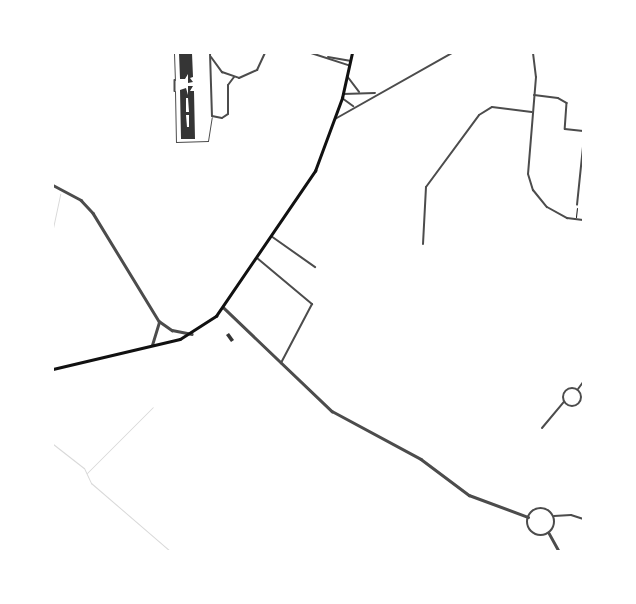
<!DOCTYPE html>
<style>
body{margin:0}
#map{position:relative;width:636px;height:604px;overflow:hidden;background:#fff;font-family:"Nunito Sans",sans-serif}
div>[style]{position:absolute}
.stream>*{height:1px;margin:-0.5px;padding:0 0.5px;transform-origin:0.5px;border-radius:0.5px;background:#d9d9d9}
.building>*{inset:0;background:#353535}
.path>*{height:1px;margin:-0.5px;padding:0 0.5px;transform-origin:0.5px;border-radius:0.5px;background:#111}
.service>*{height:1px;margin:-0.5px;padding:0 0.5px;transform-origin:0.5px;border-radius:0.5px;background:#4c4c4c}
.pedestrian>*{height:1.5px;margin:-0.75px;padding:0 0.75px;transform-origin:0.75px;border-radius:0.75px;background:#4c4c4c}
.minor>*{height:2px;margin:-1px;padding:0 1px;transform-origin:1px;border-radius:1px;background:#4c4c4c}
.minor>.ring{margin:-1px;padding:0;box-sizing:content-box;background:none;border:2px solid #4c4c4c;border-radius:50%}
.tertiary>*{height:2.5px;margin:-1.25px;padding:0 1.25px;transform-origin:1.25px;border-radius:1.25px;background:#4c4c4c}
.tertiary>.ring{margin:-1.25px;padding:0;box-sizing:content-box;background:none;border:2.5px solid #4c4c4c;border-radius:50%}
.secondary>*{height:2.5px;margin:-1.25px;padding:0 1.25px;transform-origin:1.25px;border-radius:1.25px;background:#111}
span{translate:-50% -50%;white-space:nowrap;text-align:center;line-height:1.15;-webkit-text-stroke:3px #fff;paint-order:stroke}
.frame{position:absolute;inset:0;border:54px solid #fff;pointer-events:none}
</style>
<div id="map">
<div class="stream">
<div style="left:53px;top:228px;width:35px;rotate:-78deg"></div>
<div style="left:53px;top:444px;width:39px;rotate:38deg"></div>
<div style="left:84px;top:468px;width:17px;rotate:65deg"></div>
<div style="left:91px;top:483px;width:104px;rotate:40.7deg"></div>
<div style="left:87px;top:473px;width:93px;rotate:-45deg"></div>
</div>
<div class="building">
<div style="clip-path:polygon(179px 53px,192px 53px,193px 77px,190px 78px,193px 82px,188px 83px,188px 74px,185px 79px,180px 79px)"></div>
<div style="clip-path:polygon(evenodd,188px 86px,193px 86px,190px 91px,194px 91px,195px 139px,181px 139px,180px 90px,186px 88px,188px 95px,188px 86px,186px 98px,188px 98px,189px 112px,186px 112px,186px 98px,188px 86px,186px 115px,189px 115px,189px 127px,187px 127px,186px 115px)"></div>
<div style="clip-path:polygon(229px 333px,234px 340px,231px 342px,226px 335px)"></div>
</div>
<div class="path">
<div style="left:576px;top:217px;width:9px;rotate:-84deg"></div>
</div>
<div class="service">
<div style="left:174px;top:53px;width:27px;rotate:88deg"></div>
<div style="left:175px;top:91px;width:51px;rotate:88.9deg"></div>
<div style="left:176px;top:142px;width:32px;rotate:-2deg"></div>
<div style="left:208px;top:141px;width:24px;rotate:-81deg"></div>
</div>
<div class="pedestrian">
<div style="left:175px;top:80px;width:11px;rotate:90deg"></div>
<div style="left:558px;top:98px;width:10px;rotate:29deg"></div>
<div style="left:567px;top:103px;width:26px;rotate:94deg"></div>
<div style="left:565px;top:129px;width:18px;rotate:6deg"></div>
<div style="left:577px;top:205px;width:58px;rotate:-84.1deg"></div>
</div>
<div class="minor">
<div style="left:210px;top:53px;width:63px;rotate:88.2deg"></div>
<div style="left:212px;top:116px;width:10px;rotate:11deg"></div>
<div style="left:222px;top:118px;width:7px;rotate:-34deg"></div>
<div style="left:228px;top:114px;width:29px;rotate:-90deg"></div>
<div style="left:228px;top:85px;width:10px;rotate:-53deg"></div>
<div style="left:311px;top:53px;width:40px;rotate:18deg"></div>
<div style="left:533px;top:53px;width:24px;rotate:83deg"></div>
<div style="left:536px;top:77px;width:97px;rotate:94.7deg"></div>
<div style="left:528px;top:174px;width:17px;rotate:73deg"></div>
<div style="left:533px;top:190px;width:22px;rotate:51deg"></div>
<div style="left:547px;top:207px;width:23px;rotate:29deg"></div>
<div style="left:567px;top:218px;width:16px;rotate:7deg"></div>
<div style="left:211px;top:57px;width:19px;rotate:54deg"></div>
<div style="left:222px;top:72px;width:18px;rotate:19deg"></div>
<div style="left:239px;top:78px;width:20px;rotate:-24deg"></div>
<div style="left:257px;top:70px;width:19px;rotate:-65deg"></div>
<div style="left:328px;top:57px;width:22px;rotate:10deg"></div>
<div style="left:347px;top:76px;width:20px;rotate:53deg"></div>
<div style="left:343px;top:94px;width:32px;rotate:-2deg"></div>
<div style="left:534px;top:95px;width:24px;rotate:7deg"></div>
<div style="left:342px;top:98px;width:14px;rotate:36deg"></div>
<div style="left:335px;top:119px;width:134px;rotate:-29.4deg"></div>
<div style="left:271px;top:236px;width:54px;rotate:35.2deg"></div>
<div style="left:423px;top:244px;width:57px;rotate:-87deg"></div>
<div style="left:426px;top:187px;width:89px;rotate:-53.6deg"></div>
<div style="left:479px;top:115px;width:15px;rotate:-32deg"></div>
<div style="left:492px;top:107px;width:40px;rotate:7.1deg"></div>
<div style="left:257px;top:258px;width:72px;rotate:39.9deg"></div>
<div style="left:312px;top:304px;width:67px;rotate:117.7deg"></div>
<div class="ring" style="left:563px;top:388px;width:16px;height:16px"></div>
<div style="left:578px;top:389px;width:9px;rotate:-54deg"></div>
<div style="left:542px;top:428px;width:34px;rotate:-50deg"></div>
<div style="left:554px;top:516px;width:17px;rotate:-3deg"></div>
<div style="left:571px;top:515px;width:13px;rotate:18deg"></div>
</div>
<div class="tertiary">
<div style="left:53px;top:185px;width:32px;rotate:28deg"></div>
<div style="left:81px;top:200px;width:18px;rotate:47deg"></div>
<div style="left:93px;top:213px;width:127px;rotate:58.6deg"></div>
<div style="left:159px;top:321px;width:16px;rotate:35deg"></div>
<div style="left:172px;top:330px;width:20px;rotate:11deg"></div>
<div style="left:223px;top:307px;width:151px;rotate:43.7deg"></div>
<div style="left:332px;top:411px;width:101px;rotate:28.3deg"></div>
<div style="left:421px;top:459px;width:60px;rotate:36.9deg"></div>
<div style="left:469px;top:495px;width:63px;rotate:20.4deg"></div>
<div style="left:152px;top:345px;width:24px;rotate:-73deg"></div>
<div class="ring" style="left:527px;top:508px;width:25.5px;height:25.5px"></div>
<div style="left:549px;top:533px;width:21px;rotate:61deg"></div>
</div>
<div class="secondary">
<div style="left:53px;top:369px;width:130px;rotate:-13.3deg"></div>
<div style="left:180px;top:339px;width:43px;rotate:-32.6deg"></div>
<div style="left:216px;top:316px;width:176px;rotate:-55.7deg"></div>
<div style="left:315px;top:171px;width:78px;rotate:-69.7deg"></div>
<div style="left:342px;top:98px;width:46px;rotate:-77.5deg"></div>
</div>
<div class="frame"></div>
</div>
